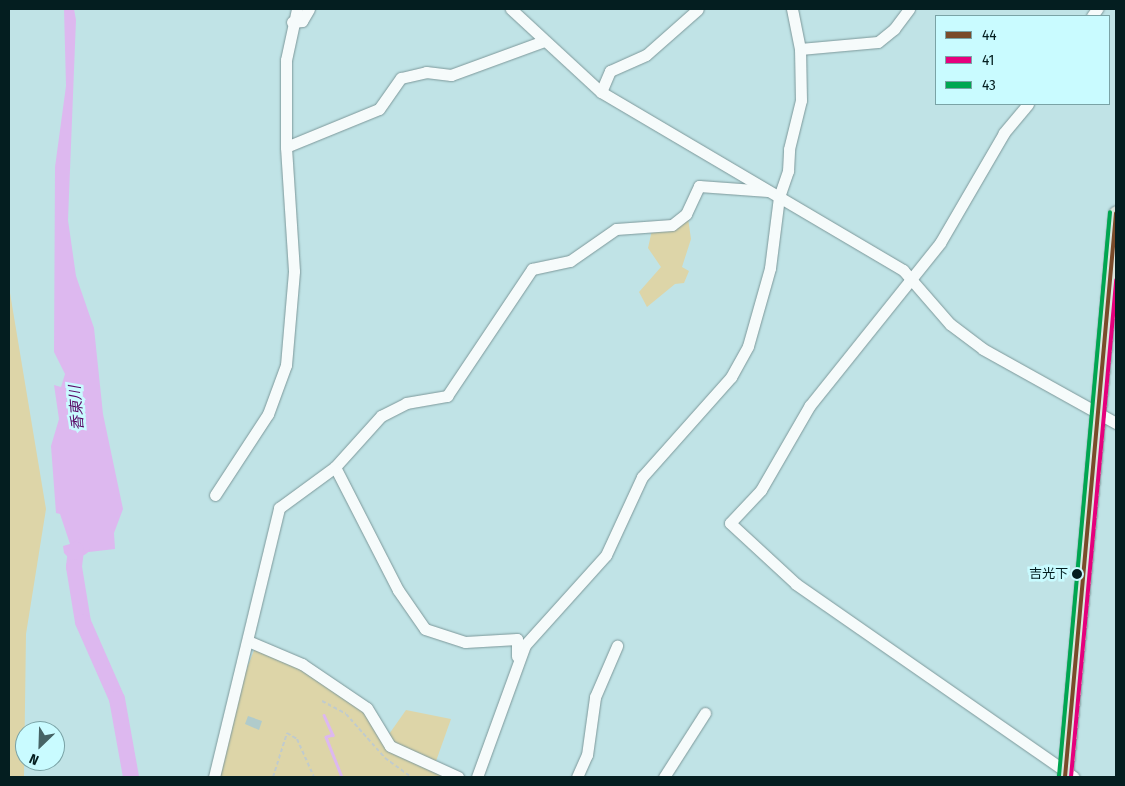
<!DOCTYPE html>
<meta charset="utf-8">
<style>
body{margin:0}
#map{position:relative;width:1125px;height:786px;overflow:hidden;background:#c0e3e6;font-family:"Fira Sans Condensed","Noto Sans JP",sans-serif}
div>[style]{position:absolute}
.green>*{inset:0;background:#ddd5a8}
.water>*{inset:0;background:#ddb8ef}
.stream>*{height:2.5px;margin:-1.25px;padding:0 1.25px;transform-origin:1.25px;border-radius:1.25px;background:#ddb8ef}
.river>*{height:16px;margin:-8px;padding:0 8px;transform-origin:8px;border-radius:8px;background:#ddb8ef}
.building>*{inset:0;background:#b0cbcb}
.path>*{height:2px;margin-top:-1px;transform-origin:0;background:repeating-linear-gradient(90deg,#c1cbcc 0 4px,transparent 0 6.5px)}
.roads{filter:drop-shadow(0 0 1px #7c989a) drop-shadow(0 0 1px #7c989a)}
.minor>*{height:11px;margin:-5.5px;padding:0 5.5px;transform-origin:5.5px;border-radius:5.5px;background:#f6fbfb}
.major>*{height:15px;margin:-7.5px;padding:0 7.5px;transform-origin:7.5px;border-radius:7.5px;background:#dae6de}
.bus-1>*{height:4px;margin:-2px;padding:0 2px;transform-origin:2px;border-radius:2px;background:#7a4b2a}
.bus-2>*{height:4px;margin:-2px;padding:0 2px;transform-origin:2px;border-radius:2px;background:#e5007d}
.bus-3>*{height:4px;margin:-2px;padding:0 2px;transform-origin:2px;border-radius:2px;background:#00a651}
.dots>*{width:14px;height:14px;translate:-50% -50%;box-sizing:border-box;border:2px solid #c9fbff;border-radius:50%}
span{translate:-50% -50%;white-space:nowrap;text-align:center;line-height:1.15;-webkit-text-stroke:5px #c9fbff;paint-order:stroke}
.bus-label{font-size:13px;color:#041e20}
.right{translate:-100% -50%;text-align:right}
.water-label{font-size:15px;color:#580764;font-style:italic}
.frame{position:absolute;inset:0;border:10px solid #041e20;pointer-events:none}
.legend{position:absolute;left:935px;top:15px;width:175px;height:90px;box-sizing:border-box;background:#c9fbff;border:1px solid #7aa3a6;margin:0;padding:6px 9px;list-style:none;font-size:15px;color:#041e20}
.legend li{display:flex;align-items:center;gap:10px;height:25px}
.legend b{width:25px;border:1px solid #7aa3a6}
.north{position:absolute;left:15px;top:721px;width:50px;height:50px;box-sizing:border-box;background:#c9fbff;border:1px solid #7aa3a6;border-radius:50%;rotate:204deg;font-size:14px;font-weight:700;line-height:20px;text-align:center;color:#041e20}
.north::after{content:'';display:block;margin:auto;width:18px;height:22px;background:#466365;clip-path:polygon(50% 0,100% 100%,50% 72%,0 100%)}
</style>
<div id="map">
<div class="green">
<div style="clip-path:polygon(688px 218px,691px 239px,682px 267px,689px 271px,684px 283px,675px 284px,647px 307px,639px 292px,661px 267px,648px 248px,652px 230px)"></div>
<div style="clip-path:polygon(9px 287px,46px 509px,26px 634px,24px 777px,9px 777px)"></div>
<div style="clip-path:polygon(257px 643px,363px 707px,386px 749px,449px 777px,217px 777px,243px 678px)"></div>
<div style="clip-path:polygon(406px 710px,451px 719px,435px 764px,392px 745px,387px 737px)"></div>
</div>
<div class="water">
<div style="clip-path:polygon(64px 9px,74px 9px,76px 20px,68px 220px,76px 276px,94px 328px,103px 414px,123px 509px,114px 533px,115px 549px,80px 553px,74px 563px,64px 553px,63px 546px,70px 544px,60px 514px,56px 513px,51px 446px,59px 419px,54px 385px,61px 387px,65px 374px,54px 352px,55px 167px,66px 86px)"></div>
</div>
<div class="stream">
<div style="left:324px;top:715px;width:22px;rotate:66deg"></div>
<div style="left:333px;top:735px;width:7px;rotate:164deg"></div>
<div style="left:326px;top:737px;width:43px;rotate:68.2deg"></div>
</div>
<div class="river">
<div style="left:82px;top:547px;width:7px;rotate:153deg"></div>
<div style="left:76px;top:550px;width:17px;rotate:97deg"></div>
<div style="left:74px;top:567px;width:56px;rotate:80.7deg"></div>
<div style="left:83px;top:622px;width:84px;rotate:66.2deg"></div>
<div style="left:117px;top:699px;width:79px;rotate:79.8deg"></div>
</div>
<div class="building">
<div style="clip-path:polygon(248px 716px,262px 721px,259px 730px,245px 724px)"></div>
</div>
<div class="path">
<div style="left:322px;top:701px;width:27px;rotate:28deg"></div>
<div style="left:346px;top:714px;width:59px;rotate:48.4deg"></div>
<div style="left:385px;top:758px;width:32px;rotate:36deg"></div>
<div style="left:273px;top:777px;width:46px;rotate:-72.3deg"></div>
<div style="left:287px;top:733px;width:12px;rotate:31deg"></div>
<div style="left:297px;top:739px;width:42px;rotate:65.9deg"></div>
</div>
<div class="roads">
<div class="minor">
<div style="left:511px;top:9px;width:122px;rotate:42.7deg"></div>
<div style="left:601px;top:92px;width:351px;rotate:30.5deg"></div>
<div style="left:903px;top:270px;width:72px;rotate:49deg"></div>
<div style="left:950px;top:324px;width:41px;rotate:37.1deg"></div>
<div style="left:983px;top:349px;width:152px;rotate:29.1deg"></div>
<div style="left:1092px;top:16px;width:9px;rotate:-54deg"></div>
<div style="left:292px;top:22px;width:10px;rotate:-6deg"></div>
<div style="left:302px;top:21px;width:14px;rotate:-60deg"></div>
<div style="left:800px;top:49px;width:78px;rotate:-5.1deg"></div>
<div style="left:878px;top:42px;width:21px;rotate:-39deg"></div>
<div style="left:894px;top:29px;width:25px;rotate:-53deg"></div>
<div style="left:601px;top:92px;width:23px;rotate:-67deg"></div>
<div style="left:610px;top:71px;width:39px;rotate:-24deg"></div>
<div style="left:646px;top:55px;width:69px;rotate:-41.5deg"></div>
<div style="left:1028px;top:104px;width:38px;rotate:130deg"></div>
<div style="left:1004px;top:133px;width:127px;rotate:120.2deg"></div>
<div style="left:940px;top:243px;width:208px;rotate:128.7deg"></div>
<div style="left:810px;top:405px;width:98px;rotate:120deg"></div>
<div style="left:761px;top:490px;width:45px;rotate:133.2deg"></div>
<div style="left:730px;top:523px;width:90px;rotate:42.7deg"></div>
<div style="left:796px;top:584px;width:338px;rotate:34.8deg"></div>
<div style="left:286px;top:147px;width:100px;rotate:-22.2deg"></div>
<div style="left:379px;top:109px;width:38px;rotate:-55deg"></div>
<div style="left:401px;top:78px;width:26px;rotate:-13deg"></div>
<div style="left:426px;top:72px;width:25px;rotate:7deg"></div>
<div style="left:451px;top:75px;width:99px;rotate:-20.1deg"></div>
<div style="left:335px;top:467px;width:138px;rotate:62.9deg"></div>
<div style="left:398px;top:590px;width:47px;rotate:55.3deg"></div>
<div style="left:425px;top:629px;width:42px;rotate:18deg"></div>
<div style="left:465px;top:642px;width:52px;rotate:-3.3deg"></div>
<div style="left:517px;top:639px;width:17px;rotate:90deg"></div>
<div style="left:215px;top:495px;width:97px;rotate:-56.8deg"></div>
<div style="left:268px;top:414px;width:52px;rotate:-69.8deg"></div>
<div style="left:286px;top:365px;width:94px;rotate:-85.1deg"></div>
<div style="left:294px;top:271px;width:124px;rotate:-93.7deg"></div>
<div style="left:286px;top:147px;width:87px;rotate:-90deg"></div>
<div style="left:286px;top:60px;width:52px;rotate:-77.8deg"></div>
<div style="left:248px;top:641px;width:59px;rotate:23.1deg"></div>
<div style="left:302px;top:664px;width:78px;rotate:34.1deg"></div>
<div style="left:367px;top:708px;width:44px;rotate:58.8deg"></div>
<div style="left:390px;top:746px;width:75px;rotate:24.5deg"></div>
<div style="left:214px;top:777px;width:277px;rotate:-76.4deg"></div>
<div style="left:279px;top:508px;width:69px;rotate:-36.2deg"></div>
<div style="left:335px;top:467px;width:69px;rotate:-48deg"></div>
<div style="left:381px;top:416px;width:28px;rotate:-27deg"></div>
<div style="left:406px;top:403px;width:42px;rotate:-9.7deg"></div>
<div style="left:447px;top:396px;width:153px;rotate:-56.2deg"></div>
<div style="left:532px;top:269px;width:39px;rotate:-12deg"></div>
<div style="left:570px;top:261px;width:56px;rotate:-34.8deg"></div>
<div style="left:616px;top:229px;width:56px;rotate:-4.1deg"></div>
<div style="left:672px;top:225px;width:18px;rotate:-38deg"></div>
<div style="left:686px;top:214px;width:31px;rotate:-65deg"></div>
<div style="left:699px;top:186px;width:69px;rotate:4.1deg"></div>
<div style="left:477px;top:777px;width:140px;rotate:-70deg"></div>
<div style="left:525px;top:645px;width:121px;rotate:-48deg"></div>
<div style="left:606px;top:555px;width:86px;rotate:-65.2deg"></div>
<div style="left:642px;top:477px;width:134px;rotate:-48.3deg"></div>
<div style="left:731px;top:377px;width:35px;rotate:-61deg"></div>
<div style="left:748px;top:346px;width:81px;rotate:-74.2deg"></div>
<div style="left:770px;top:268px;width:72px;rotate:-82.8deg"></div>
<div style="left:779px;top:197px;width:28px;rotate:-71deg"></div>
<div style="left:788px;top:171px;width:22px;rotate:-87deg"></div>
<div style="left:789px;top:149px;width:50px;rotate:-76.2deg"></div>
<div style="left:801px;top:100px;width:51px;rotate:-91.1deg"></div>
<div style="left:800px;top:49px;width:41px;rotate:-101.3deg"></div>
<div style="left:577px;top:777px;width:24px;rotate:-66deg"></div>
<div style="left:587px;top:755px;width:59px;rotate:-82.1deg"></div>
<div style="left:595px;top:697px;width:56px;rotate:-66.7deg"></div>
<div style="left:664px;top:777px;width:76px;rotate:-57.4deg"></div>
</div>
<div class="major">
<div style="left:1065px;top:777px;width:566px;rotate:-84.83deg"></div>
</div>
</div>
<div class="bus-1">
<div style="left:1065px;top:777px;width:566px;rotate:-84.83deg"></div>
</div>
<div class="bus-2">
<div style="left:1071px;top:777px;width:499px;rotate:-84.8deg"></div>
</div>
<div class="bus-3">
<div style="left:1059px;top:776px;width:566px;rotate:-84.83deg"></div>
</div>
<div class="dots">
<div style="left:1077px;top:574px;background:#041e20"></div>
</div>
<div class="bus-label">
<span class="right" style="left:1068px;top:574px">吉光下</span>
</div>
<div class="water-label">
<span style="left:77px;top:408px;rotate:-94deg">香東川</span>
</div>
<div class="frame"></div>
<ul class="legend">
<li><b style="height:6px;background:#7a4b2a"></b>44</li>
<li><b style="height:6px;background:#e5007d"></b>41</li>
<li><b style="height:6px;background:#00a651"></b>43</li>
</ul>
<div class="north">N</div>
</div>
